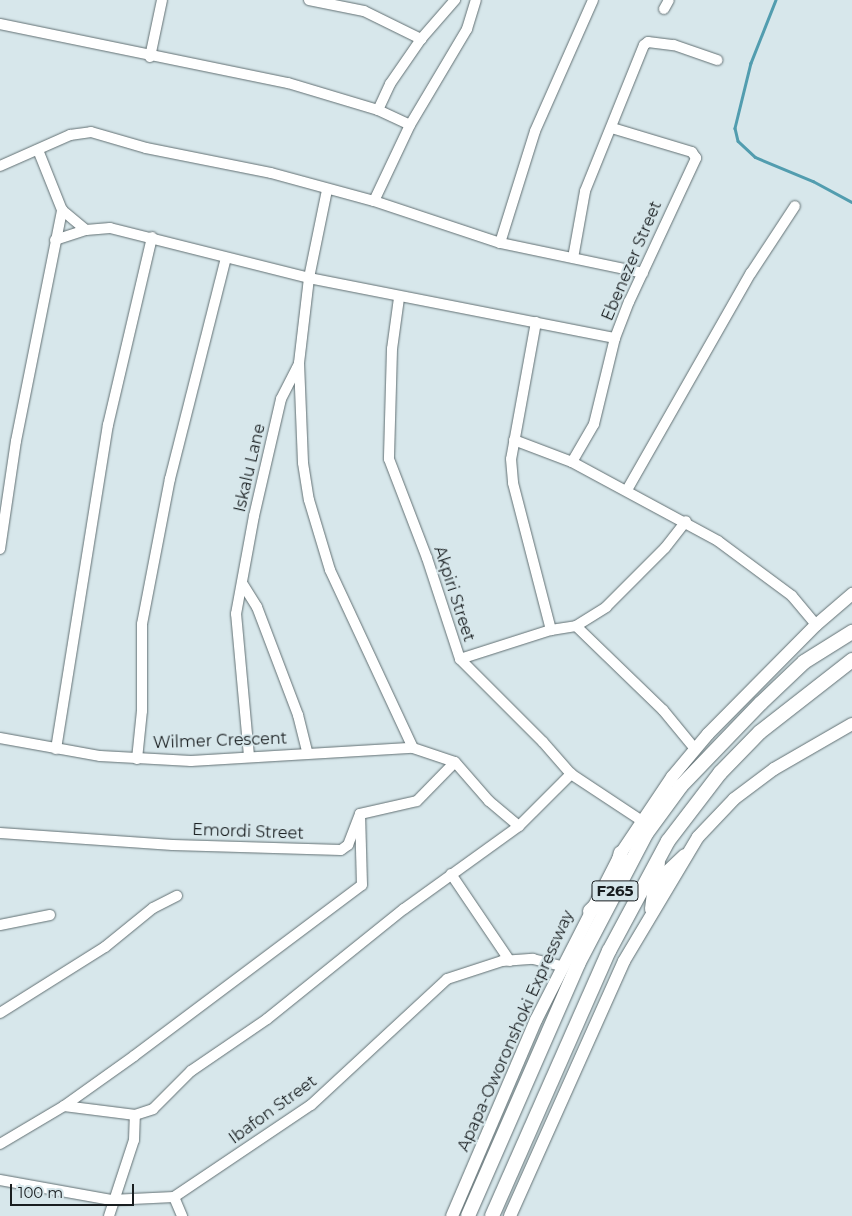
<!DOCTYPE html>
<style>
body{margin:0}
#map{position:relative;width:852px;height:1216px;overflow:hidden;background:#d7e7eb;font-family:Montserrat,sans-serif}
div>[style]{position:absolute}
.stream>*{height:2.5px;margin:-1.25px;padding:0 1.25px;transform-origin:1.25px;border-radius:1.25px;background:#529daf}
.roads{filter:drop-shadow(0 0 1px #627073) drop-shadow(0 0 1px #627073)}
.minor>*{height:10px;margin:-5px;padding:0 5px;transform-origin:5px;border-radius:5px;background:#fff}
.major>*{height:12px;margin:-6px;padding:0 6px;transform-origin:6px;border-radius:6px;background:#fff}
.highway>*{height:14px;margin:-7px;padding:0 7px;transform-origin:7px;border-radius:7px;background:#fff}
span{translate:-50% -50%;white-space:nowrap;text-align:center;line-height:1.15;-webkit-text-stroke:4px #d7e7eb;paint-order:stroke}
.shield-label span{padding:1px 4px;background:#d7e7eb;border:1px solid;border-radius:4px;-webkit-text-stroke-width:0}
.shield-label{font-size:15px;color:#191e20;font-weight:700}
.street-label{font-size:16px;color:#191e20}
.scale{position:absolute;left:10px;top:1184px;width:124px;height:22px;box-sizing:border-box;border:2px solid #191e20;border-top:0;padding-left:6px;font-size:15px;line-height:18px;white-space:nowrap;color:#191e20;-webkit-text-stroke:4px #d7e7eb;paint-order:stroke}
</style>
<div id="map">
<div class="stream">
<div style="left:776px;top:0;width:68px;rotate:111.6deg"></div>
<div style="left:751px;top:63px;width:67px;rotate:103.8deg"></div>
<div style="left:735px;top:128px;width:13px;rotate:77deg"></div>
<div style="left:738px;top:141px;width:23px;rotate:43deg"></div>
<div style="left:755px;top:157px;width:63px;rotate:22.5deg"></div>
<div style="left:813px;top:181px;width:44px;rotate:28.3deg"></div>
</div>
<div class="roads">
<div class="minor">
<div style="left:309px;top:0;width:56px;rotate:11.3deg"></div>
<div style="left:364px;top:11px;width:64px;rotate:26.2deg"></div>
<div style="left:664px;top:9px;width:10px;rotate:-61deg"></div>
<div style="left:0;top:24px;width:294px;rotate:11.6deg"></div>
<div style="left:288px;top:83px;width:94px;rotate:16.7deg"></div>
<div style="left:378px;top:110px;width:35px;rotate:25deg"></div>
<div style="left:150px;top:57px;width:58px;rotate:-78.1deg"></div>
<div style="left:378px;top:110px;width:29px;rotate:-65deg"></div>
<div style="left:390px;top:84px;width:55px;rotate:-55.4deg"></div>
<div style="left:421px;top:39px;width:52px;rotate:-48.9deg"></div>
<div style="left:0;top:166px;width:77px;rotate:-23.9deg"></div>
<div style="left:70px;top:135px;width:21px;rotate:-8deg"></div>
<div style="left:91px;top:132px;width:57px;rotate:16.2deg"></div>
<div style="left:146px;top:148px;width:127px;rotate:11.3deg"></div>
<div style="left:271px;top:173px;width:107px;rotate:15.2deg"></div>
<div style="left:374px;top:201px;width:133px;rotate:18.4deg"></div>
<div style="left:500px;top:243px;width:146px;rotate:11.8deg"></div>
<div style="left:327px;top:190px;width:90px;rotate:101.6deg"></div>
<div style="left:309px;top:278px;width:86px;rotate:96.7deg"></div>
<div style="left:299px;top:363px;width:100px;rotate:87.7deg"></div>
<div style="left:303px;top:463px;width:37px;rotate:81deg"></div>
<div style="left:309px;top:500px;width:73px;rotate:73.3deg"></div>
<div style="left:330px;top:570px;width:196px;rotate:65deg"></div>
<div style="left:413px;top:748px;width:44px;rotate:18.4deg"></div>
<div style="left:455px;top:762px;width:52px;rotate:48.9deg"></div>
<div style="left:489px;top:801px;width:39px;rotate:40deg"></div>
<div style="left:374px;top:201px;width:84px;rotate:-64.7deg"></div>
<div style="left:410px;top:125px;width:112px;rotate:-59.3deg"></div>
<div style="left:467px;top:29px;width:30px;rotate:-73deg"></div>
<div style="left:62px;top:210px;width:31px;rotate:40deg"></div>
<div style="left:86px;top:230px;width:24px;rotate:-5deg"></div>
<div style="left:110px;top:228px;width:205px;rotate:14.1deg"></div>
<div style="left:309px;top:278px;width:312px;rotate:11.1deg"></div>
<div style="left:55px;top:240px;width:33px;rotate:-18deg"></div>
<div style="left:500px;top:243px;width:117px;rotate:-72.6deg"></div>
<div style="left:535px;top:131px;width:143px;rotate:-66.1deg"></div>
<div style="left:573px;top:258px;width:68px;rotate:-79.8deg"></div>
<div style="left:585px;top:191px;width:157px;rotate:-68deg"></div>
<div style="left:644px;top:45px;width:5px;rotate:-37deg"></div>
<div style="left:648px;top:42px;width:26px;rotate:7deg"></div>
<div style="left:674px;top:45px;width:46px;rotate:19.2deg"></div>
<div style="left:399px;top:298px;width:51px;rotate:97.8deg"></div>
<div style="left:392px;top:349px;width:110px;rotate:91.6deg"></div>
<div style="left:389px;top:459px;width:106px;rotate:69deg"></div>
<div style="left:427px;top:558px;width:106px;rotate:71.9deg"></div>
<div style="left:460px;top:659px;width:117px;rotate:45deg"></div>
<div style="left:543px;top:742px;width:43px;rotate:48.8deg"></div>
<div style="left:571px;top:774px;width:85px;rotate:33.5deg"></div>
<div style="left:536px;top:322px;width:139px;rotate:100.3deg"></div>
<div style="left:511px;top:459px;width:24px;rotate:85deg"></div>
<div style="left:513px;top:483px;width:152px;rotate:75.5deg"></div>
<div style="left:514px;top:440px;width:62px;rotate:20.8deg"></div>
<div style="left:572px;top:462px;width:166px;rotate:28.4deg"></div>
<div style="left:718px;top:541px;width:92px;rotate:36.6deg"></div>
<div style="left:792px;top:596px;width:38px;rotate:50deg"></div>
<div style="left:572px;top:462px;width:44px;rotate:-59.9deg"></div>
<div style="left:594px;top:424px;width:89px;rotate:-76.3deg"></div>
<div style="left:615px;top:338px;width:39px;rotate:-69deg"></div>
<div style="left:629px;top:302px;width:159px;rotate:-65deg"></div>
<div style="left:696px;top:158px;width:7px;rotate:-124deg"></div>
<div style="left:692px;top:152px;width:84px;rotate:-163.3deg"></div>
<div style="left:627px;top:490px;width:250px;rotate:-60.3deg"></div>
<div style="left:751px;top:273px;width:80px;rotate:-56.7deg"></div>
<div style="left:0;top:549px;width:109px;rotate:-81.6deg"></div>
<div style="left:16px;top:441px;width:236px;rotate:-78.7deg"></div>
<div style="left:62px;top:210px;width:65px;rotate:-111.8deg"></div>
<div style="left:242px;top:583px;width:28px;rotate:58deg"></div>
<div style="left:257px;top:607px;width:116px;rotate:69.2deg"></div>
<div style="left:298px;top:715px;width:38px;rotate:76deg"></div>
<div style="left:576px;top:626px;width:121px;rotate:44deg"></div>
<div style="left:663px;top:710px;width:50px;rotate:50.6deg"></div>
<div style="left:460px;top:659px;width:96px;rotate:-17.7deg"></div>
<div style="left:551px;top:630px;width:25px;rotate:-9deg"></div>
<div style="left:576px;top:626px;width:36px;rotate:-32deg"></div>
<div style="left:606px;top:607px;width:83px;rotate:-45deg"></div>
<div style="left:665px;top:548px;width:34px;rotate:-52deg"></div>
<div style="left:0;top:738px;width:102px;rotate:10.2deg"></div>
<div style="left:100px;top:756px;width:91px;rotate:3.1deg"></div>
<div style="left:191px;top:761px;width:222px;rotate:-3.4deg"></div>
<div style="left:56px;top:749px;width:328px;rotate:-80.9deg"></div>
<div style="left:108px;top:425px;width:193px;rotate:-76.8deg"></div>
<div style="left:249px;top:756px;width:143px;rotate:-95.2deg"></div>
<div style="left:236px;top:614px;width:100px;rotate:-79.6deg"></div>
<div style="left:254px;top:516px;width:120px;rotate:-77deg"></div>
<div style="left:281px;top:399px;width:39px;rotate:-63deg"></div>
<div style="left:137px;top:759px;width:48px;rotate:-84.1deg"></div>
<div style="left:142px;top:711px;width:87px;rotate:-90deg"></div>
<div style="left:142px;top:624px;width:148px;rotate:-79.1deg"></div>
<div style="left:170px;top:479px;width:228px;rotate:-75.8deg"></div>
<div style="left:0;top:833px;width:173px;rotate:4deg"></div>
<div style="left:173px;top:845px;width:168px;rotate:1.7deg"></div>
<div style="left:341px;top:850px;width:9px;rotate:-36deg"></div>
<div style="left:348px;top:845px;width:33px;rotate:-69deg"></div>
<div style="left:360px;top:814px;width:58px;rotate:-12.8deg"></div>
<div style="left:417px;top:801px;width:54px;rotate:-45.7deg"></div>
<div style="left:451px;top:874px;width:105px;rotate:55.9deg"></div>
<div style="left:0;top:925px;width:51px;rotate:-11.3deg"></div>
<div style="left:0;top:1013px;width:124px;rotate:-32.2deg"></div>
<div style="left:105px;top:947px;width:62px;rotate:-39.1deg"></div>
<div style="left:153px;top:908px;width:27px;rotate:-27deg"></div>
<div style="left:64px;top:1106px;width:72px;rotate:7.2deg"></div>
<div style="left:0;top:1144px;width:74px;rotate:-30.7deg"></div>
<div style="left:64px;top:1106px;width:86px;rotate:-35.5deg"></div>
<div style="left:134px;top:1056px;width:285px;rotate:-36.9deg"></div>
<div style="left:362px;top:885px;width:71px;rotate:-91.6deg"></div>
<div style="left:0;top:1180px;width:113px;rotate:10.2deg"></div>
<div style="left:111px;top:1200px;width:63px;rotate:-2.7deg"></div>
<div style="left:174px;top:1197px;width:165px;rotate:-33.9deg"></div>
<div style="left:311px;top:1105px;width:185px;rotate:-42.8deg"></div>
<div style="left:447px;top:979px;width:58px;rotate:-18.1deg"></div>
<div style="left:502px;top:961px;width:31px;rotate:-4deg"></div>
<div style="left:533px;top:959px;width:30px;rotate:14deg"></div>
<div style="left:174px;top:1197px;width:21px;rotate:67deg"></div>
<div style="left:109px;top:1216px;width:80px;rotate:-71.8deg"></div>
<div style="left:134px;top:1140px;width:25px;rotate:-88deg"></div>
<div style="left:135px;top:1115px;width:19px;rotate:-18deg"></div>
<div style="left:153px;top:1109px;width:54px;rotate:-45deg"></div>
<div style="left:191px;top:1071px;width:92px;rotate:-34.4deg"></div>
<div style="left:267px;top:1019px;width:176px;rotate:-38.8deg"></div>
<div style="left:404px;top:909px;width:142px;rotate:-35.8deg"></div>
<div style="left:519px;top:826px;width:74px;rotate:-45deg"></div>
</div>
<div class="major">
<div style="left:452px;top:1216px;width:213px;rotate:-66.8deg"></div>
<div style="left:536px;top:1020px;width:187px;rotate:-63deg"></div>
<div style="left:621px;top:853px;width:92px;rotate:-56.1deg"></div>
<div style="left:672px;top:777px;width:56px;rotate:-50.1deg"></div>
<div style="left:708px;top:734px;width:153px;rotate:-45.3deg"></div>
<div style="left:816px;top:625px;width:48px;rotate:-40.7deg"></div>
<div style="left:510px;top:1216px;width:279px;rotate:-65.9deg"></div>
<div style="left:624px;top:961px;width:144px;rotate:-59.2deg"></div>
<div style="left:698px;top:837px;width:52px;rotate:-46.5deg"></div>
<div style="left:734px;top:799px;width:50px;rotate:-36.9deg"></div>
<div style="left:774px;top:769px;width:90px;rotate:-30deg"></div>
</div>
<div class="highway">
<div style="left:613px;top:884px;width:32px;rotate:-76deg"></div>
<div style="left:653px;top:886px;width:44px;rotate:-43.2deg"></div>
<div style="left:652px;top:909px;width:47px;rotate:-82.7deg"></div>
<div style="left:590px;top:911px;width:29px;rotate:-44deg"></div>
<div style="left:468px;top:1216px;width:275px;rotate:-66.4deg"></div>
<div style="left:578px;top:964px;width:147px;rotate:-62.4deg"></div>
<div style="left:646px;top:834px;width:59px;rotate:-53.9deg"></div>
<div style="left:681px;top:786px;width:115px;rotate:-46.1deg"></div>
<div style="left:761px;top:703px;width:59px;rotate:-43.6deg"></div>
<div style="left:804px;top:662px;width:57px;rotate:-32deg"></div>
<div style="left:492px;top:1216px;width:290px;rotate:-66.2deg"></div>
<div style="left:609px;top:951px;width:125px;rotate:-61.8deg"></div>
<div style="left:668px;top:841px;width:86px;rotate:-52.6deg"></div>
<div style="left:720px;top:773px;width:57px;rotate:-45.7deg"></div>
<div style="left:760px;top:732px;width:117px;rotate:-38deg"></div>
</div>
</div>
<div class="shield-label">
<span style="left:615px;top:891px">F265</span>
</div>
<div class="street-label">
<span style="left:632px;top:261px;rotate:-67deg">Ebenezer Street</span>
<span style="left:250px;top:468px;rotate:-77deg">Iskalu Lane</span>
<span style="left:454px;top:594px;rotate:72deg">Akpiri Street</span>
<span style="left:220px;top:741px;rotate:-2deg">Wilmer Crescent</span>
<span style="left:248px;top:832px;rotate:2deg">Emordi Street</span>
<span style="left:516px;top:1031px;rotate:-66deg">Apapa-Oworonshoki Expressway</span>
<span style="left:273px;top:1110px;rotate:-36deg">Ibafon Street</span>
</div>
<div class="scale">100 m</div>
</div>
